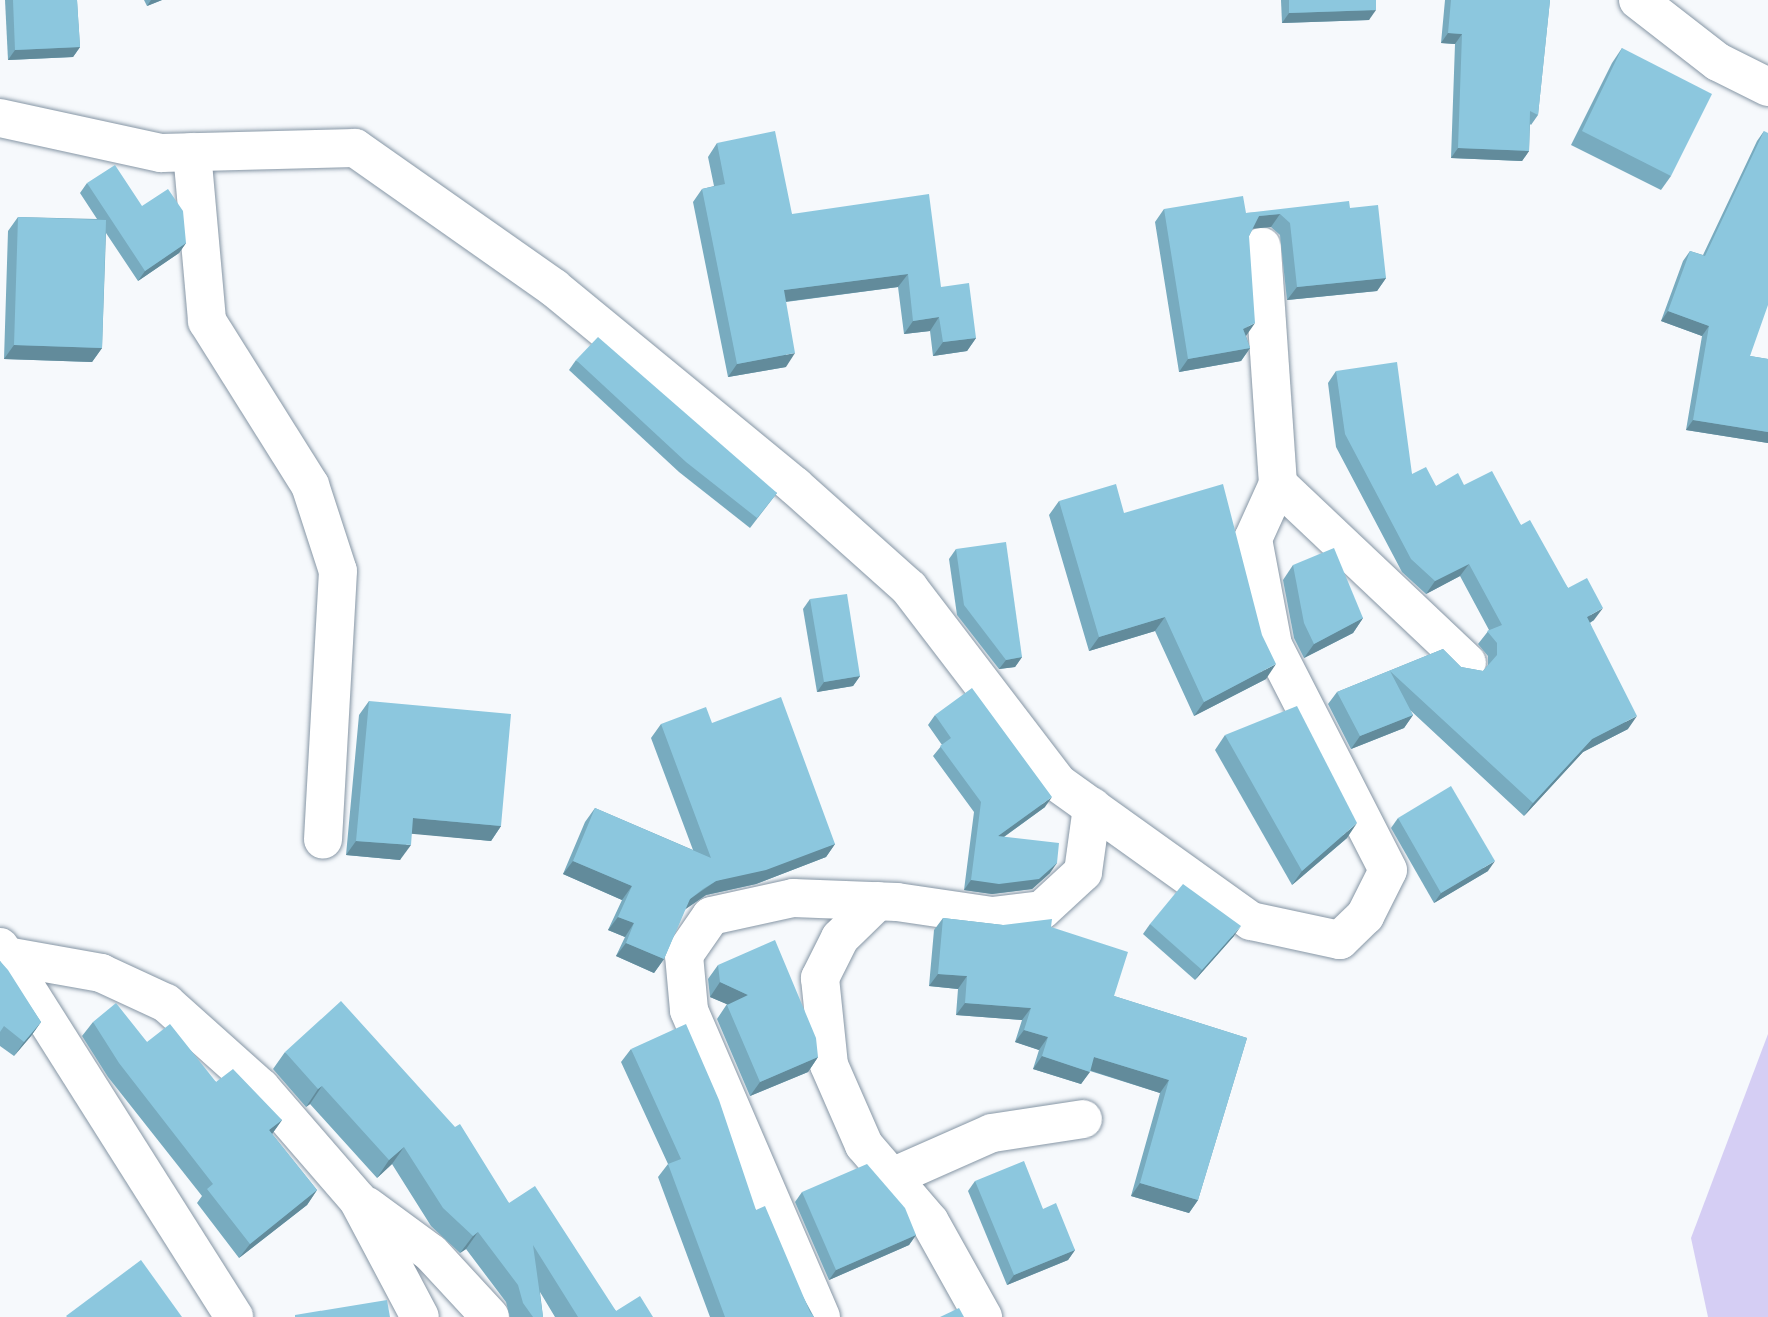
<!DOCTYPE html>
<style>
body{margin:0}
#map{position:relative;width:1768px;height:1317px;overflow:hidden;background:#f6f9fc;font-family:"Noto Serif",serif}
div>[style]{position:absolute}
.green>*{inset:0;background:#d5cef4}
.roads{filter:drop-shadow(0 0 2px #8696a5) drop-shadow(0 0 2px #8696a5)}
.minor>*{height:38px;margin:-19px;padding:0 19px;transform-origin:19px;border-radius:19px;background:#fff}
.tertiary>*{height:38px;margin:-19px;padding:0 19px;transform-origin:19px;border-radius:19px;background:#fff}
.wall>*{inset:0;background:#78abbf}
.shaded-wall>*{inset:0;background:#628b9b}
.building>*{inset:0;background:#8cc7de}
span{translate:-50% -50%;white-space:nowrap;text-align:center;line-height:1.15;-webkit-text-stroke:5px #f6f9fc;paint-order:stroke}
</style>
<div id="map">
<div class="green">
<div style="clip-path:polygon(1768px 1034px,1768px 1317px,1708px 1317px,1691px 1238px)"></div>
</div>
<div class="roads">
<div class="minor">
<div style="left:0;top:118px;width:165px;rotate:12.3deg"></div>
<div style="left:161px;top:153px;width:194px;rotate:-1.5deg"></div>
<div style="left:355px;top:148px;width:243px;rotate:35.1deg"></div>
<div style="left:554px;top:288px;width:312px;rotate:39.4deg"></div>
<div style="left:795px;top:486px;width:153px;rotate:41.8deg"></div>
<div style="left:909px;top:588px;width:245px;rotate:52.6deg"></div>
<div style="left:1058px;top:783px;width:237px;rotate:35.6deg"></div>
<div style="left:1251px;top:921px;width:91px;rotate:12.1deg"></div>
<div style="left:1340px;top:940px;width:35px;rotate:-44deg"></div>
<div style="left:1365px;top:916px;width:51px;rotate:-63.4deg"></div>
<div style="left:1388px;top:870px;width:253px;rotate:-117.1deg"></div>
<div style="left:1273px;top:645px;width:108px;rotate:-100.7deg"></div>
<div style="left:1253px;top:539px;width:60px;rotate:-65.6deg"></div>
<div style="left:1278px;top:484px;width:238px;rotate:-93.9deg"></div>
<div style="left:192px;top:152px;width:170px;rotate:84.9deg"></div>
<div style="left:207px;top:321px;width:194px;rotate:57.9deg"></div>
<div style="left:310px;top:485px;width:90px;rotate:72deg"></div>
<div style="left:338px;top:571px;width:269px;rotate:93.2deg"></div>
<div style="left:1278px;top:484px;width:260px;rotate:43.4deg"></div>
<div style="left:878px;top:901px;width:53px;rotate:135.8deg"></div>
<div style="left:840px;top:938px;width:45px;rotate:116.6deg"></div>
<div style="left:820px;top:978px;width:87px;rotate:84.1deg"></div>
<div style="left:829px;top:1065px;width:87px;rotate:66.4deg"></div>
<div style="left:864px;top:1145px;width:101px;rotate:49.4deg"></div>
<div style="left:930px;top:1222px;width:109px;rotate:60.8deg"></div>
<div style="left:0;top:947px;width:11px;rotate:56deg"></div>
<div style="left:6px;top:956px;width:97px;rotate:10.1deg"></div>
<div style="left:101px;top:973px;width:72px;rotate:24.8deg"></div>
<div style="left:166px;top:1003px;width:127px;rotate:41.8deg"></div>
<div style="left:261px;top:1088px;width:148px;rotate:49.1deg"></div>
<div style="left:358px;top:1200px;width:132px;rotate:62.1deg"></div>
<div style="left:6px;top:956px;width:427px;rotate:57.7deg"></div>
<div style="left:890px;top:1178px;width:111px;rotate:-23.8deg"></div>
<div style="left:992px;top:1133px;width:92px;rotate:-8.7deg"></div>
<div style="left:367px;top:1206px;width:79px;rotate:36.3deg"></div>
<div style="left:431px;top:1253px;width:87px;rotate:47.3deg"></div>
<div style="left:821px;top:1317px;width:334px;rotate:-113.3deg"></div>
<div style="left:689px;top:1010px;width:55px;rotate:-95.2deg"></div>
<div style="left:684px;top:955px;width:47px;rotate:-55.3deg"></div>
<div style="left:711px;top:916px;width:84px;rotate:-12.4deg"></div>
<div style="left:793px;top:898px;width:104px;rotate:2.2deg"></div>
<div style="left:897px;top:902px;width:96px;rotate:8.4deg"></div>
<div style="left:992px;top:916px;width:50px;rotate:-6.8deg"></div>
<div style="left:1042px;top:910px;width:56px;rotate:-42.8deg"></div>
<div style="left:1083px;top:872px;width:66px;rotate:-82.1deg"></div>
</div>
<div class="tertiary">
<div style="left:1638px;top:0;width:101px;rotate:37.8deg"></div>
<div style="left:1718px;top:62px;width:56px;rotate:26.6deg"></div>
</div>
</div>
<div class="wall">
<div style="clip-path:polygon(5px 0,77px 0,80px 47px,73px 57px,8px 60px)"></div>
<div style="clip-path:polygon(144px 0,162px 0,147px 6px)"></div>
<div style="clip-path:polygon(1281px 0,1376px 0,1369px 20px,1282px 23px)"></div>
<div style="clip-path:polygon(1445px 0,1550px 0,1538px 115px,1531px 125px,1530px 124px,1529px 151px,1522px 161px,1451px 158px,1455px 44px,1441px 43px)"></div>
<div style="clip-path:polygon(1622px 48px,1671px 176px,1661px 190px,1571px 145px,1612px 63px)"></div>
<div style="clip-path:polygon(1764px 131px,1750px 356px,1768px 359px,1768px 443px,1686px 430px,1702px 336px,1661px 321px,1683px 261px,1690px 251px,1703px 255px,1757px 141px)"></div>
<div style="clip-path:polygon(717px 143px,792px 214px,941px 287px,976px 338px,967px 351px,933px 356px,930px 331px,904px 334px,898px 287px,786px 302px,786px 367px,728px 377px,693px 202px,702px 189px,714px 186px,708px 157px)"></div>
<div style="clip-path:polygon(87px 183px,186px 243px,179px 253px,138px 281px,106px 233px,102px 348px,92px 362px,4px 359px,8px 231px,18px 217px,97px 219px,80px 193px)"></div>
<div style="clip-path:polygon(1350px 208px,1386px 278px,1377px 291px,1287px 300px,1280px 235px,1271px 227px,1253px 228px,1249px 236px,1246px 336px,1250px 348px,1241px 361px,1179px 372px,1155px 222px,1164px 209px,1246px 213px)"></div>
<div style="clip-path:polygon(576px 360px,777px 493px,750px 528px,679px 472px,569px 370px)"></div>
<div style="clip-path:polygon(1336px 371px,1412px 474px,1436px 486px,1464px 485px,1521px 525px,1568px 588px,1594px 620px,1590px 623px,1628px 729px,1583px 752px,1524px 816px,1410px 710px,1413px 715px,1404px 728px,1351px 749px,1328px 704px,1337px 692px,1443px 649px,1461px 667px,1483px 671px,1488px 665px,1488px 656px,1478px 644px,1489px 630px,1460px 576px,1426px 594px,1402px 572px,1336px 447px,1328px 383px)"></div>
<div style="clip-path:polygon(1059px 501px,1124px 513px,1266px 679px,1194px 716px,1155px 631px,1089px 651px,1049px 515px)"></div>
<div style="clip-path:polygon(956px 549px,1022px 657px,1015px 667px,999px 669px,957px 615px,949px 559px)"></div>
<div style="clip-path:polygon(1293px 565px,1363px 618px,1353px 633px,1304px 658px,1294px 638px,1283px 580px)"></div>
<div style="clip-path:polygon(810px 599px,860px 676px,853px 686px,817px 692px,803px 609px)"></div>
<div style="clip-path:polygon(369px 701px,501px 826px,491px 841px,411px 833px,400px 860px,346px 855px,359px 715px)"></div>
<div style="clip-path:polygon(935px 715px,1045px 807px,1004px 837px,1050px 873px,1032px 889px,992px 894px,964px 890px,974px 812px,933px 756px,942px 745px,928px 725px)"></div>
<div style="clip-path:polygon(712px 723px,835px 844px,826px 857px,756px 884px,706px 895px,685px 909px,664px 959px,654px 973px,616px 956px,625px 937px,608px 930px,622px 900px,563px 874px,585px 822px,595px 808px,693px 850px,651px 738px,661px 724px)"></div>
<div style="clip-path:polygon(1225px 735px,1347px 838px,1292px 885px,1215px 750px)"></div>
<div style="clip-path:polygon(1398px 818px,1488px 871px,1434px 903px,1391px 828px)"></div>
<div style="clip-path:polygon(943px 918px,1003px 925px,1051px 927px,1114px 996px,1247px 1038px,1198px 1200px,1189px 1213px,1131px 1196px,1160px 1093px,1090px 1071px,1081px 1084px,1033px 1069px,1039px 1050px,1015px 1042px,1022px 1020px,956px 1015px,958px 989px,929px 986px,934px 930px)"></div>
<div style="clip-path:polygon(1150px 924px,1234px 936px,1195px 980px,1143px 934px)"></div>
<div style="clip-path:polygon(0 961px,41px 1022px,31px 1036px,14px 1056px,0 1046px)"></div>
<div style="clip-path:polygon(718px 965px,818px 1057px,808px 1072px,750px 1096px,717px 1019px,727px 1004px,710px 997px,708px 979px)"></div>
<div style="clip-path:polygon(93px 1022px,147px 1042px,282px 1120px,272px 1134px,317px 1190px,307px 1205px,239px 1258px,197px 1203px,202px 1196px,108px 1077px,82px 1036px)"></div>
<div style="clip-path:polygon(631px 1049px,756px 1210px,814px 1317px,710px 1317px,658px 1177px,668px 1164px,621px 1062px)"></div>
<div style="clip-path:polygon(285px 1052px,509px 1203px,616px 1311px,653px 1317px,555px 1317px,540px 1292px,543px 1317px,510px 1317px,506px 1302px,466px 1249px,460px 1253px,431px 1226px,392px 1164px,377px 1178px,310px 1104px,306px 1107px,273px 1069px)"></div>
<div style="clip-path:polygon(975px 1181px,1043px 1209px,1075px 1250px,1068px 1260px,1007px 1285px,968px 1191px)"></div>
<div style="clip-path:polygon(802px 1192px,916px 1235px,909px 1245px,829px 1280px,795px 1202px)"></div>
</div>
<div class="shaded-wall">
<div style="clip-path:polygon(151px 0,162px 0,147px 6px)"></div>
<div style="clip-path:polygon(1376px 10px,1369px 20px,1282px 23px,1289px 13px)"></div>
<div style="clip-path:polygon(1448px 33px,1462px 34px,1455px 44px,1441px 43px)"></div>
<div style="clip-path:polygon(80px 47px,73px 57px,8px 60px,15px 50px)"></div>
<div style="clip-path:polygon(1458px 148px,1529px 151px,1522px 161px,1451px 158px)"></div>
<div style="clip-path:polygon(1280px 214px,1271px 227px,1250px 229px,1259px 216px)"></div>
<div style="clip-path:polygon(186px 243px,179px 253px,138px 281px,145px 271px)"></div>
<div style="clip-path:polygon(908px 274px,898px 287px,775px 303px,784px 290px)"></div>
<div style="clip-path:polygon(1386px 278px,1377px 291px,1287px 300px,1297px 287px)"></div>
<div style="clip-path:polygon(1668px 311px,1709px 326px,1702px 336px,1661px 321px)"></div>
<div style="clip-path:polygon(939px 317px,930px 331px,904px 334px,913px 321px)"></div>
<div style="clip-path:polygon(1255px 323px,1246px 336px,1243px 329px)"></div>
<div style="clip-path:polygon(976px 338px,967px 351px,933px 356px,943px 342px)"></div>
<div style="clip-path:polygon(14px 345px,102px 348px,92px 362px,4px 359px)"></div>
<div style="clip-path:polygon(1250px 348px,1241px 361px,1179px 372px,1188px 359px)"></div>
<div style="clip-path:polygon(795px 353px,786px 367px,728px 377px,737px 364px)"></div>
<div style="clip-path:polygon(1693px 420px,1768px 432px,1768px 443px,1686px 430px)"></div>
<div style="clip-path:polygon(1469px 564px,1460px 576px,1426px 594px,1435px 581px)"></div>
<div style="clip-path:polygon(1603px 608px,1594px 620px,1578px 629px,1587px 617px)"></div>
<div style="clip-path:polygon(1165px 617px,1155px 631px,1089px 651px,1099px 637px)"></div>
<div style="clip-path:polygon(1363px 618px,1353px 633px,1304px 658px,1314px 644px)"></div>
<div style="clip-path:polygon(1022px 657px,1015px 667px,999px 669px,1006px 660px)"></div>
<div style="clip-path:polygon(1276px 664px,1266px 679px,1194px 716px,1204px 702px)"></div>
<div style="clip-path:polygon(860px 676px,853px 686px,817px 692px,824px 682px)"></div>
<div style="clip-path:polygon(1413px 715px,1404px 728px,1351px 749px,1360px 736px)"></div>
<div style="clip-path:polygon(1637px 716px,1628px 729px,1583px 752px,1524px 816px,1533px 803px,1592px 739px)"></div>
<div style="clip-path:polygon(1052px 797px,1045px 807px,991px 846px,998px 836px)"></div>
<div style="clip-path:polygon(413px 818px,501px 826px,491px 841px,403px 833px)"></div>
<div style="clip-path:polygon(1357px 823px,1347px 838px,1292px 885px,1302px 871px)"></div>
<div style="clip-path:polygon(356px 841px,411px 845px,400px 860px,346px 855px)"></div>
<div style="clip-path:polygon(835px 844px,826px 857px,756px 884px,706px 895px,680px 913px,690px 899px,716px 881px)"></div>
<div style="clip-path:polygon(573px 861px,632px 886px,622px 900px,563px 874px)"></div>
<div style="clip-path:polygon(1495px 861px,1488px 871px,1434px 903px,1441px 893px)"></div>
<div style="clip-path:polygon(1057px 863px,1050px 873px,1032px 889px,992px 894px,964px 890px,971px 880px)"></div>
<div style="clip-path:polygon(618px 917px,634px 923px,625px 937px,608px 930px)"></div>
<div style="clip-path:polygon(1241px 926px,1234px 936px,1195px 980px,1202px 970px)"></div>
<div style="clip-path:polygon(626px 943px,664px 959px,654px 973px,616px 956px)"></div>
<div style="clip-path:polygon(938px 974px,967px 976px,958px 989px,929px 986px)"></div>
<div style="clip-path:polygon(720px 982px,748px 995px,738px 1009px,710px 997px)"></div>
<div style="clip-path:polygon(965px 1003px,1031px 1008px,1022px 1020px,956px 1015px)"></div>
<div style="clip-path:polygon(41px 1022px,31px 1036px,14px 1056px,24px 1042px)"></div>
<div style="clip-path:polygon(1024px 1030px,1048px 1037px,1039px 1050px,1015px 1042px)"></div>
<div style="clip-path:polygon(1042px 1056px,1090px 1072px,1081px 1084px,1033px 1069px)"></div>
<div style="clip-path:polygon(818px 1057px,808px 1072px,750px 1096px,760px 1082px)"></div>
<div style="clip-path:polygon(1094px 1057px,1169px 1080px,1160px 1093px,1086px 1069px)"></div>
<div style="clip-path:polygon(322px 1086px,310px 1104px,306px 1107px,318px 1089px)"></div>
<div style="clip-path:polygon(282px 1120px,272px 1134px,269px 1130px)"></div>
<div style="clip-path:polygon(404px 1147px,392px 1164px,377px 1178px,389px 1160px)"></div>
<div style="clip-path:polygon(1140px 1183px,1198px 1200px,1189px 1213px,1131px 1196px)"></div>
<div style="clip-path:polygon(317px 1190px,307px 1205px,239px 1258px,250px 1244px)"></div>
<div style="clip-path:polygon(478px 1232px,466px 1249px,460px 1253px,473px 1236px)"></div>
<div style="clip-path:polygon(916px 1235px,909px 1245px,829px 1280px,836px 1270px)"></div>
<div style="clip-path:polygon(1075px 1250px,1068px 1260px,1007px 1285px,1014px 1275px)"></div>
</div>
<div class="building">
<div style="clip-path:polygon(13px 0,77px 0,80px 47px,15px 50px)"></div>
<div style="clip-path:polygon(1289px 0,1376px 0,1376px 10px,1289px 13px)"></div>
<div style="clip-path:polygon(1451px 0,1550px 0,1538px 115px,1530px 111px,1529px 151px,1458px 148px,1462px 34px,1448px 33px)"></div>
<div style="clip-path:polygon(1622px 48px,1712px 94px,1671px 176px,1582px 131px)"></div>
<div style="clip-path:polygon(775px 131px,792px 214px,929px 194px,941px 287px,969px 283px,976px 338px,943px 342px,939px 317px,913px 321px,908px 274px,784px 290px,795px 353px,737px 364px,702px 189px,725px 184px,717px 143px)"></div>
<div style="clip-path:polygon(1764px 131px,1768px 133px,1768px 305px,1750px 356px,1768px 359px,1768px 432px,1693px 420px,1709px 326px,1668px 311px,1690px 251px,1705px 256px)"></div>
<div style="clip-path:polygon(115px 165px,142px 206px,168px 189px,183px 211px,186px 243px,145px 271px,87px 183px)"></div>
<div style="clip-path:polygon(1243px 196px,1246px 213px,1349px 201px,1350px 208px,1378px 205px,1386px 278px,1297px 287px,1290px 223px,1280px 214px,1259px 216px,1249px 236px,1255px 323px,1243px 329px,1250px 348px,1188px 359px,1164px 209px)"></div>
<div style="clip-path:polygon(18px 217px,106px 220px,102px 348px,14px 345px)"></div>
<div style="clip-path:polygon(598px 337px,777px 493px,757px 518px,686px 462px,576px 360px)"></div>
<div style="clip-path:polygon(1397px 362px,1412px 474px,1426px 467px,1436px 486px,1458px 473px,1464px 485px,1492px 471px,1521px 525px,1530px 520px,1568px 588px,1587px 578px,1603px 608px,1587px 617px,1637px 716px,1592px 739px,1533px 803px,1390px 671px,1413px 715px,1360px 736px,1337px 692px,1443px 649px,1461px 667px,1483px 671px,1497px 655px,1497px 643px,1487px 631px,1502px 625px,1469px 564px,1435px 581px,1411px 559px,1345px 434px,1336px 371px)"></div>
<div style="clip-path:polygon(1116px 484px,1124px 513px,1223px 484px,1262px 635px,1276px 664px,1204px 702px,1165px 617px,1099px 637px,1059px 501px)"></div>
<div style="clip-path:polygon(1006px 542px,1022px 657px,1006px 660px,964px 605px,956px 549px)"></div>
<div style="clip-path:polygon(1334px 548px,1363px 618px,1314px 644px,1304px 623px,1293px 565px)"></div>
<div style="clip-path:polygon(847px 594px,860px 676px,824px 682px,810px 599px)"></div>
<div style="clip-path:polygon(972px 688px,1052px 797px,998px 836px,1059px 843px,1057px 863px,1039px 879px,999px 884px,971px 880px,981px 802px,940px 746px,951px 738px,935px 715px)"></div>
<div style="clip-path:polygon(781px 697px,835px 844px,766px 870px,716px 881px,703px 889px,690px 899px,664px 959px,626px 943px,634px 923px,618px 917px,632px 886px,573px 861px,595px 808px,711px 858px,661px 724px,706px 707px,712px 723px)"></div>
<div style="clip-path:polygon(369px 701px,511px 714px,501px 826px,413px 818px,411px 845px,356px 841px)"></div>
<div style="clip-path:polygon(1297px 706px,1357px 823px,1302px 871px,1225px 735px)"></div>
<div style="clip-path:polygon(1451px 786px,1495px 861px,1441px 893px,1398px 818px)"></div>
<div style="clip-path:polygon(1183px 884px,1241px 926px,1202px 970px,1150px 924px)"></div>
<div style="clip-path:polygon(943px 918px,1003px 925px,1052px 919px,1051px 927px,1128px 952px,1114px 996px,1247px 1038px,1198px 1200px,1140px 1183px,1169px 1080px,1094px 1057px,1090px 1072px,1042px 1056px,1048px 1037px,1024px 1030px,1031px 1008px,965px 1003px,967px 976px,938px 974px)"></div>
<div style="clip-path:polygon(775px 940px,816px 1038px,818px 1057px,760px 1082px,727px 1005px,748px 995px,720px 982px,718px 965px)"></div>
<div style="clip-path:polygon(0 961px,8px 970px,41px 1022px,24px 1042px,4px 1026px,0 1032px)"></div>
<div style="clip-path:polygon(341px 1001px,455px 1127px,460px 1124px,509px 1203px,535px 1186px,616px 1311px,640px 1296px,653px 1317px,578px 1317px,533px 1245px,543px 1317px,533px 1317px,523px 1303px,518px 1285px,478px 1232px,473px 1236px,443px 1208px,404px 1147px,389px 1160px,322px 1086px,318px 1089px,285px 1052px)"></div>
<div style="clip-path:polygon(116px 1003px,147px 1042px,170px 1024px,216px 1082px,233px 1069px,282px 1120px,269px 1130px,317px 1190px,250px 1244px,207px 1189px,213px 1184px,119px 1063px,93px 1022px)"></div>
<div style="clip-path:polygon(686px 1024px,719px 1100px,756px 1210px,765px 1206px,810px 1312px,814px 1317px,725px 1317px,668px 1164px,681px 1159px,631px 1049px)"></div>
<div style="clip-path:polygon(1024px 1161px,1043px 1209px,1056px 1203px,1075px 1250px,1014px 1275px,975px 1181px)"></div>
<div style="clip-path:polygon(867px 1164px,905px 1208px,916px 1235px,836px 1270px,802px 1192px)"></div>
<div style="clip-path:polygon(141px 1260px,182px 1317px,67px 1317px,66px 1316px)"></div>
<div style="clip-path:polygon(387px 1300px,390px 1317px,295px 1317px,295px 1315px)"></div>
<div style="clip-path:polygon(959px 1308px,964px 1317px,940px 1317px)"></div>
</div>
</div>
